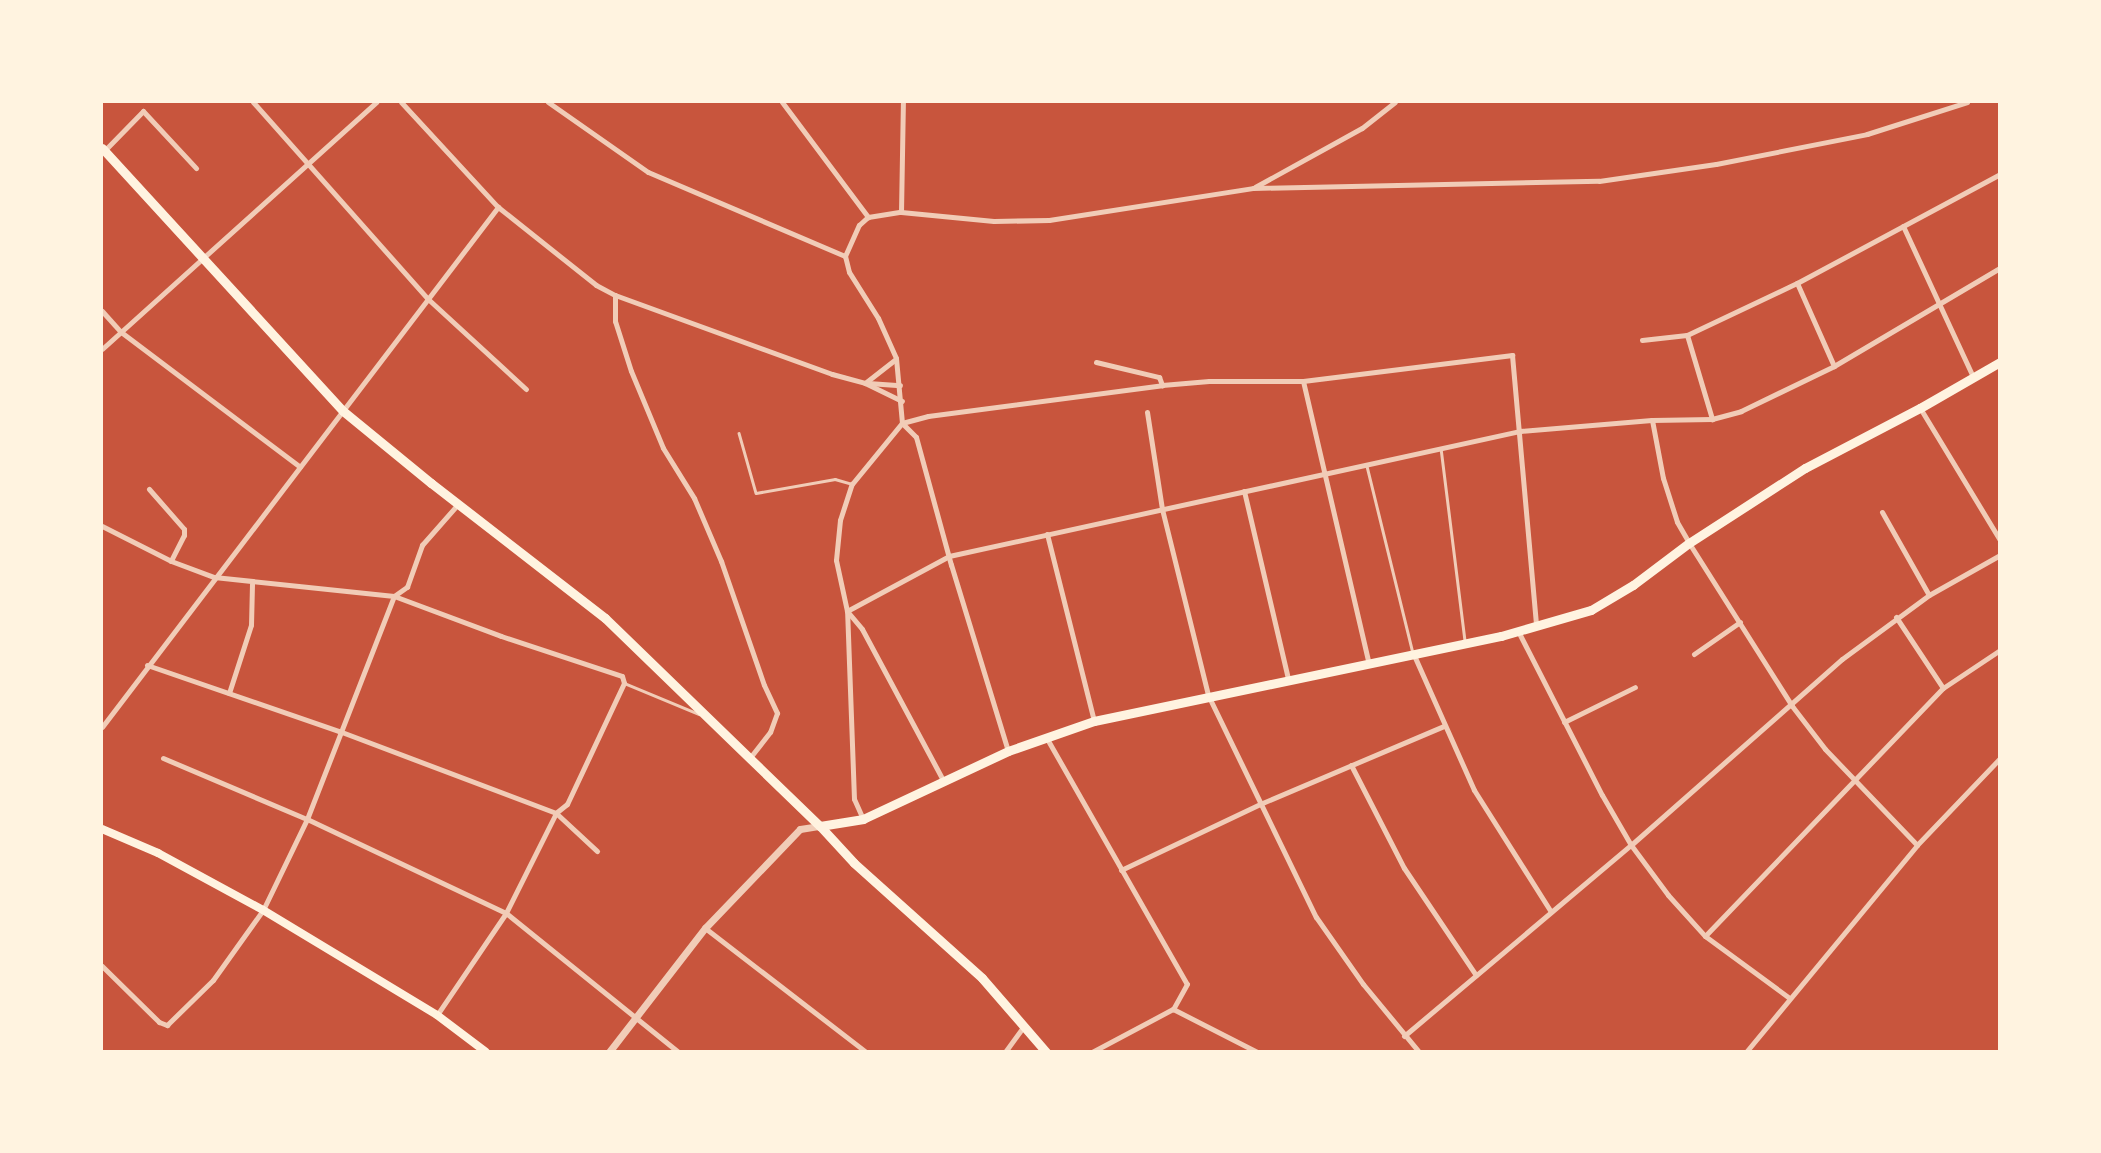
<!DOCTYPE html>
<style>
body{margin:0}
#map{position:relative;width:2101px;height:1153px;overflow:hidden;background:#c8553d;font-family:Lato,sans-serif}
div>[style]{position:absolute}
.service>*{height:2.5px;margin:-1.25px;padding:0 1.25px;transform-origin:1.25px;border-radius:1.25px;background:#f1ccb7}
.minor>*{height:5px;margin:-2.5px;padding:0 2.5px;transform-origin:2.5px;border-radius:2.5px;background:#f1ccb7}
.tertiary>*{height:7px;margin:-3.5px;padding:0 3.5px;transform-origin:3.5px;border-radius:3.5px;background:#f1ccb7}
.secondary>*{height:8px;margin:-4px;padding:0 4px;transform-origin:4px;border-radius:4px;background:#fff3e0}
.primary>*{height:9px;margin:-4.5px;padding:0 4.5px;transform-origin:4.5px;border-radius:4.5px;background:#fff3e0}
span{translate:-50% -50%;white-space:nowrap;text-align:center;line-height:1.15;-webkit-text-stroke:7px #fff3e0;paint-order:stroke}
.frame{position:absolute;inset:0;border:103px solid #fff3e0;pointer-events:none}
</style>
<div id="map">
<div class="service">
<div style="left:739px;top:433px;width:62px;rotate:74.2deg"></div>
<div style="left:756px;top:493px;width:80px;rotate:-10deg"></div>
<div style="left:835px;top:479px;width:18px;rotate:16deg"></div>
<div style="left:1441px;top:448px;width:193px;rotate:82.9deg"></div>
<div style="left:1367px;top:466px;width:193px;rotate:76.2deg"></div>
<div style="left:624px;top:683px;width:81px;rotate:22.5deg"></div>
</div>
<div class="minor">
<div style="left:253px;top:102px;width:264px;rotate:48.4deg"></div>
<div style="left:428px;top:299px;width:133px;rotate:42.6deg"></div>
<div style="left:401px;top:102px;width:143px;rotate:47.3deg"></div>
<div style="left:498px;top:207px;width:125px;rotate:38.5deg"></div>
<div style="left:596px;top:285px;width:21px;rotate:28deg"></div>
<div style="left:615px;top:295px;width:231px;rotate:20deg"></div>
<div style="left:832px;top:374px;width:34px;rotate:15deg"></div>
<div style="left:865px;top:383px;width:41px;rotate:25.9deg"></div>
<div style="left:548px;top:102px;width:122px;rotate:35deg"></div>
<div style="left:648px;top:172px;width:214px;rotate:23.1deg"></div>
<div style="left:782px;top:102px;width:144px;rotate:53.2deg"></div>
<div style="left:104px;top:151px;width:56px;rotate:-45.7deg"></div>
<div style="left:143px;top:111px;width:78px;rotate:47.1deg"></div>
<div style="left:1255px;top:187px;width:122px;rotate:-28.9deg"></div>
<div style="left:1362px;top:128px;width:42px;rotate:-38.2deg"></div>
<div style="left:901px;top:212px;width:110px;rotate:-89deg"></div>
<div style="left:1903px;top:226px;width:166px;rotate:65.1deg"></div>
<div style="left:1797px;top:283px;width:91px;rotate:66deg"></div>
<div style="left:615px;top:295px;width:26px;rotate:90deg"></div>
<div style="left:615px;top:321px;width:52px;rotate:72.3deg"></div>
<div style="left:631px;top:371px;width:83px;rotate:67.4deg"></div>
<div style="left:663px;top:448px;width:59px;rotate:58.2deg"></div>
<div style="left:694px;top:498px;width:69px;rotate:66.8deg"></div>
<div style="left:721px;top:561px;width:131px;rotate:70.9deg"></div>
<div style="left:764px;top:685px;width:31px;rotate:65deg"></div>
<div style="left:777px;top:713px;width:20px;rotate:110deg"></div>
<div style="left:770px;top:732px;width:33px;rotate:128deg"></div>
<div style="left:102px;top:311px;width:28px;rotate:48deg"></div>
<div style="left:121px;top:332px;width:224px;rotate:37deg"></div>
<div style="left:1687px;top:335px;width:88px;rotate:73.4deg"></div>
<div style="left:1642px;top:340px;width:45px;rotate:-6.3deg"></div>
<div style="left:1687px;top:335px;width:122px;rotate:-25.3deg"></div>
<div style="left:1797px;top:283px;width:230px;rotate:-28.2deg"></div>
<div style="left:102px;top:349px;width:369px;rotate:-42deg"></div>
<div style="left:1096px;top:362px;width:65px;rotate:13.4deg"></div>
<div style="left:1159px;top:377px;width:9px;rotate:69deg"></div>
<div style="left:1303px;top:381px;width:291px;rotate:76.9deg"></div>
<div style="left:865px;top:383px;width:39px;rotate:-38deg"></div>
<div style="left:868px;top:383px;width:32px;rotate:4deg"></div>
<div style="left:1920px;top:408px;width:154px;rotate:58.8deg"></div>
<div style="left:1147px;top:412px;width:98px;rotate:81.2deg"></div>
<div style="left:1162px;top:509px;width:192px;rotate:76.1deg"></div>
<div style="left:1208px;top:695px;width:247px;rotate:64.1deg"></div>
<div style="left:1316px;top:917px;width:82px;rotate:55deg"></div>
<div style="left:1363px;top:984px;width:88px;rotate:50.5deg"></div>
<div style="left:1652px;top:420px;width:59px;rotate:79.3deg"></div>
<div style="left:1663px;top:478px;width:46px;rotate:72.3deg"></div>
<div style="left:1677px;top:522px;width:24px;rotate:60deg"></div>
<div style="left:1689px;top:543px;width:193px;rotate:57.7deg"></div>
<div style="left:1792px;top:706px;width:54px;rotate:52.5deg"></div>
<div style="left:1825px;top:749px;width:133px;rotate:46.2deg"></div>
<div style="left:149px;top:489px;width:53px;rotate:48.8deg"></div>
<div style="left:184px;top:529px;width:6px;rotate:90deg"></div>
<div style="left:184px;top:535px;width:29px;rotate:117deg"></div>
<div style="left:1244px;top:491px;width:193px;rotate:76.8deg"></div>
<div style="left:1882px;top:512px;width:95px;rotate:60.5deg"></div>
<div style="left:102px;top:526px;width:77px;rotate:26.9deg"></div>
<div style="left:171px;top:561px;width:46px;rotate:20.4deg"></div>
<div style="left:214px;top:577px;width:181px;rotate:6deg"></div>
<div style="left:394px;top:596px;width:114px;rotate:20.5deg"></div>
<div style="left:501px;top:636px;width:127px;rotate:18.3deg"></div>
<div style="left:622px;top:676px;width:7px;rotate:74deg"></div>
<div style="left:624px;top:683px;width:134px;rotate:115.2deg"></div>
<div style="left:567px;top:804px;width:14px;rotate:141deg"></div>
<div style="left:556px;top:813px;width:112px;rotate:116.6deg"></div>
<div style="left:506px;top:913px;width:123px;rotate:124.1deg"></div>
<div style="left:1047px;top:534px;width:193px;rotate:75.9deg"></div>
<div style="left:847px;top:611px;width:116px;rotate:-28.3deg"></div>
<div style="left:949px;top:556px;width:585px;rotate:-12.35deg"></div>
<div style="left:1520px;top:431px;width:132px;rotate:-4.8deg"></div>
<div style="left:1652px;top:420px;width:60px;rotate:-1deg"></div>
<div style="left:1712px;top:419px;width:30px;rotate:-15deg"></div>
<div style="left:1741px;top:411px;width:103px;rotate:-25.8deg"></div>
<div style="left:1834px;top:366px;width:193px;rotate:-30.6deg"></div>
<div style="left:847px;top:611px;width:23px;rotate:50deg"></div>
<div style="left:862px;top:629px;width:171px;rotate:61.8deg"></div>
<div style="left:1896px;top:617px;width:85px;rotate:56.5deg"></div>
<div style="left:1518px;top:631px;width:184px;rotate:62.9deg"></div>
<div style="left:1602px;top:795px;width:58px;rotate:59.9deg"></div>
<div style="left:1631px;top:845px;width:62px;rotate:53.5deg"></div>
<div style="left:1668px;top:895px;width:55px;rotate:47.9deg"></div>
<div style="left:1705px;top:936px;width:103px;rotate:36.3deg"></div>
<div style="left:1413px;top:653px;width:150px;rotate:66deg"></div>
<div style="left:1474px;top:790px;width:144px;rotate:57.7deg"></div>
<div style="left:1694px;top:654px;width:56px;rotate:-34.8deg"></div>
<div style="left:147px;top:665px;width:203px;rotate:19deg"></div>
<div style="left:339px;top:731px;width:232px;rotate:20.7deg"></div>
<div style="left:556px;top:813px;width:56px;rotate:42.8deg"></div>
<div style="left:229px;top:693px;width:71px;rotate:-72.1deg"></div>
<div style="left:251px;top:625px;width:41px;rotate:-88.6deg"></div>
<div style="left:1564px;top:722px;width:79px;rotate:-26.2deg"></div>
<div style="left:102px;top:727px;width:654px;rotate:-52.71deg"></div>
<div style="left:1046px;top:737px;width:284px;rotate:60.3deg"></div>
<div style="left:1187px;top:984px;width:29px;rotate:119deg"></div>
<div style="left:1173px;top:1009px;width:94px;rotate:27.1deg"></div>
<div style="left:1008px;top:751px;width:195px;rotate:-107deg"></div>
<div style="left:951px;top:565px;width:133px;rotate:-105.3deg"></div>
<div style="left:916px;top:437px;width:20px;rotate:-135deg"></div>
<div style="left:902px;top:423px;width:65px;rotate:-95.3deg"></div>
<div style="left:896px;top:358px;width:44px;rotate:-114.2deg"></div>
<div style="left:878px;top:318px;width:54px;rotate:-122.2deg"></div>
<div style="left:849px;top:272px;width:16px;rotate:-104deg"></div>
<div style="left:845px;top:256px;width:34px;rotate:-66deg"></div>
<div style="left:859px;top:225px;width:12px;rotate:-42deg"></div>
<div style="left:868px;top:217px;width:33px;rotate:-9deg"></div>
<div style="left:901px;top:212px;width:93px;rotate:5.5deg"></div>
<div style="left:994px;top:221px;width:55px;rotate:-1deg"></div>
<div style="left:1049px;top:220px;width:206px;rotate:-8.9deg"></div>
<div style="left:1253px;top:188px;width:346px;rotate:-1.2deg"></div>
<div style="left:1599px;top:181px;width:118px;rotate:-8.3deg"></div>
<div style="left:1716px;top:164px;width:154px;rotate:-11.2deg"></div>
<div style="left:1867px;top:134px;width:105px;rotate:-17.7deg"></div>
<div style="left:163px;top:758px;width:156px;rotate:23deg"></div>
<div style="left:307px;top:819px;width:220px;rotate:25.3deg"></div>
<div style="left:506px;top:913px;width:221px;rotate:38.9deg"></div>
<div style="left:1351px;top:765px;width:116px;rotate:62.8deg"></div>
<div style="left:1404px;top:868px;width:129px;rotate:56.1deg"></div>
<div style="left:863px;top:819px;width:22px;rotate:-114deg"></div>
<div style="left:854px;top:799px;width:188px;rotate:-92.1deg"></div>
<div style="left:847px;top:611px;width:52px;rotate:-102.2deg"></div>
<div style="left:836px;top:560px;width:40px;rotate:-84.3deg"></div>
<div style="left:840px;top:520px;width:38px;rotate:-72deg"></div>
<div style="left:852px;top:484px;width:79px;rotate:-50.7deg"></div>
<div style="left:902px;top:423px;width:27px;rotate:-15deg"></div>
<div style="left:928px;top:416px;width:236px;rotate:-7.5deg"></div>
<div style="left:1162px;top:385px;width:47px;rotate:-4.9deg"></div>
<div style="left:1209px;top:381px;width:94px"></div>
<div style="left:1303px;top:381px;width:211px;rotate:-7.1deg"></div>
<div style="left:1512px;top:355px;width:272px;rotate:84.9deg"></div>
<div style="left:1121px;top:870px;width:154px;rotate:-25.4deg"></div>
<div style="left:1260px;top:804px;width:200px;rotate:-23deg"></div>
<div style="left:705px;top:928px;width:203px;rotate:37.6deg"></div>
<div style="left:1705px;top:936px;width:344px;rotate:-46.2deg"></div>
<div style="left:1943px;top:688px;width:69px;rotate:-33.7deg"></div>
<div style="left:102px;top:966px;width:80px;rotate:44.5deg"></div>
<div style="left:159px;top:1022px;width:9px;rotate:21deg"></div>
<div style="left:167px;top:1025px;width:64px;rotate:-44.4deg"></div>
<div style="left:213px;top:980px;width:86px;rotate:-54.5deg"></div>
<div style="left:263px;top:910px;width:101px;rotate:-64.2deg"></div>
<div style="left:307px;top:819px;width:239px;rotate:-68.7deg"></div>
<div style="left:394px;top:596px;width:16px;rotate:-35deg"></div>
<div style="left:407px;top:587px;width:45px;rotate:-70.3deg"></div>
<div style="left:422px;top:545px;width:55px;rotate:-48.7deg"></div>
<div style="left:1404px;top:1036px;width:297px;rotate:-40.1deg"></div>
<div style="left:1631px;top:845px;width:281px;rotate:-41.4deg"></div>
<div style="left:1842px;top:659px;width:108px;rotate:-36.3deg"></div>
<div style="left:1929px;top:595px;width:81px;rotate:-29.4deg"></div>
<div style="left:1005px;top:1052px;width:31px;rotate:-54deg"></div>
<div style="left:1092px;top:1052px;width:92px;rotate:-28deg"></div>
<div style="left:1746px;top:1052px;width:268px;rotate:-50.4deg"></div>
<div style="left:1917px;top:845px;width:120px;rotate:-46.3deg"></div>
</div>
<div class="tertiary">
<div style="left:609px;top:1052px;width:157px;rotate:-52.3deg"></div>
<div style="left:705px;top:928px;width:137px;rotate:-46.2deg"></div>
<div style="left:800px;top:829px;width:20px;rotate:-9deg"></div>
</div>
<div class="secondary">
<div style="left:102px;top:829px;width:61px;rotate:23.2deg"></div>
<div style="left:158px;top:853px;width:119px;rotate:28.5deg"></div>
<div style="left:263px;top:910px;width:203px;rotate:31.1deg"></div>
<div style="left:437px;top:1015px;width:61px;rotate:37.1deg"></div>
</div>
<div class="primary">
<div style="left:102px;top:148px;width:357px;rotate:47.5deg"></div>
<div style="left:343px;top:411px;width:114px;rotate:39.3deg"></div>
<div style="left:431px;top:483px;width:220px;rotate:37.8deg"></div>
<div style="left:605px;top:618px;width:299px;rotate:44.1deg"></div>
<div style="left:820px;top:826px;width:50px;rotate:47.4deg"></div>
<div style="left:854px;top:863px;width:172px;rotate:41.9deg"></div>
<div style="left:982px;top:978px;width:98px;rotate:49.1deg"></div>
<div style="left:820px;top:826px;width:44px;rotate:-9.2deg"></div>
<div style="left:863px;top:819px;width:160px;rotate:-25.1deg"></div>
<div style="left:1008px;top:751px;width:91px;rotate:-19.2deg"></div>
<div style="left:1094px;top:721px;width:416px;rotate:-11.8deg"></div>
<div style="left:1501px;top:636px;width:94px;rotate:-16.1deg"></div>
<div style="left:1591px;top:610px;width:49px;rotate:-30.8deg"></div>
<div style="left:1633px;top:585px;width:70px;rotate:-36.9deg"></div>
<div style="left:1689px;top:543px;width:138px;rotate:-32.9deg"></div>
<div style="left:1805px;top:468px;width:130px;rotate:-27.6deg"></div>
<div style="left:1920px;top:408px;width:92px;rotate:-29.9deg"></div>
</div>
<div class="frame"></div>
</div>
